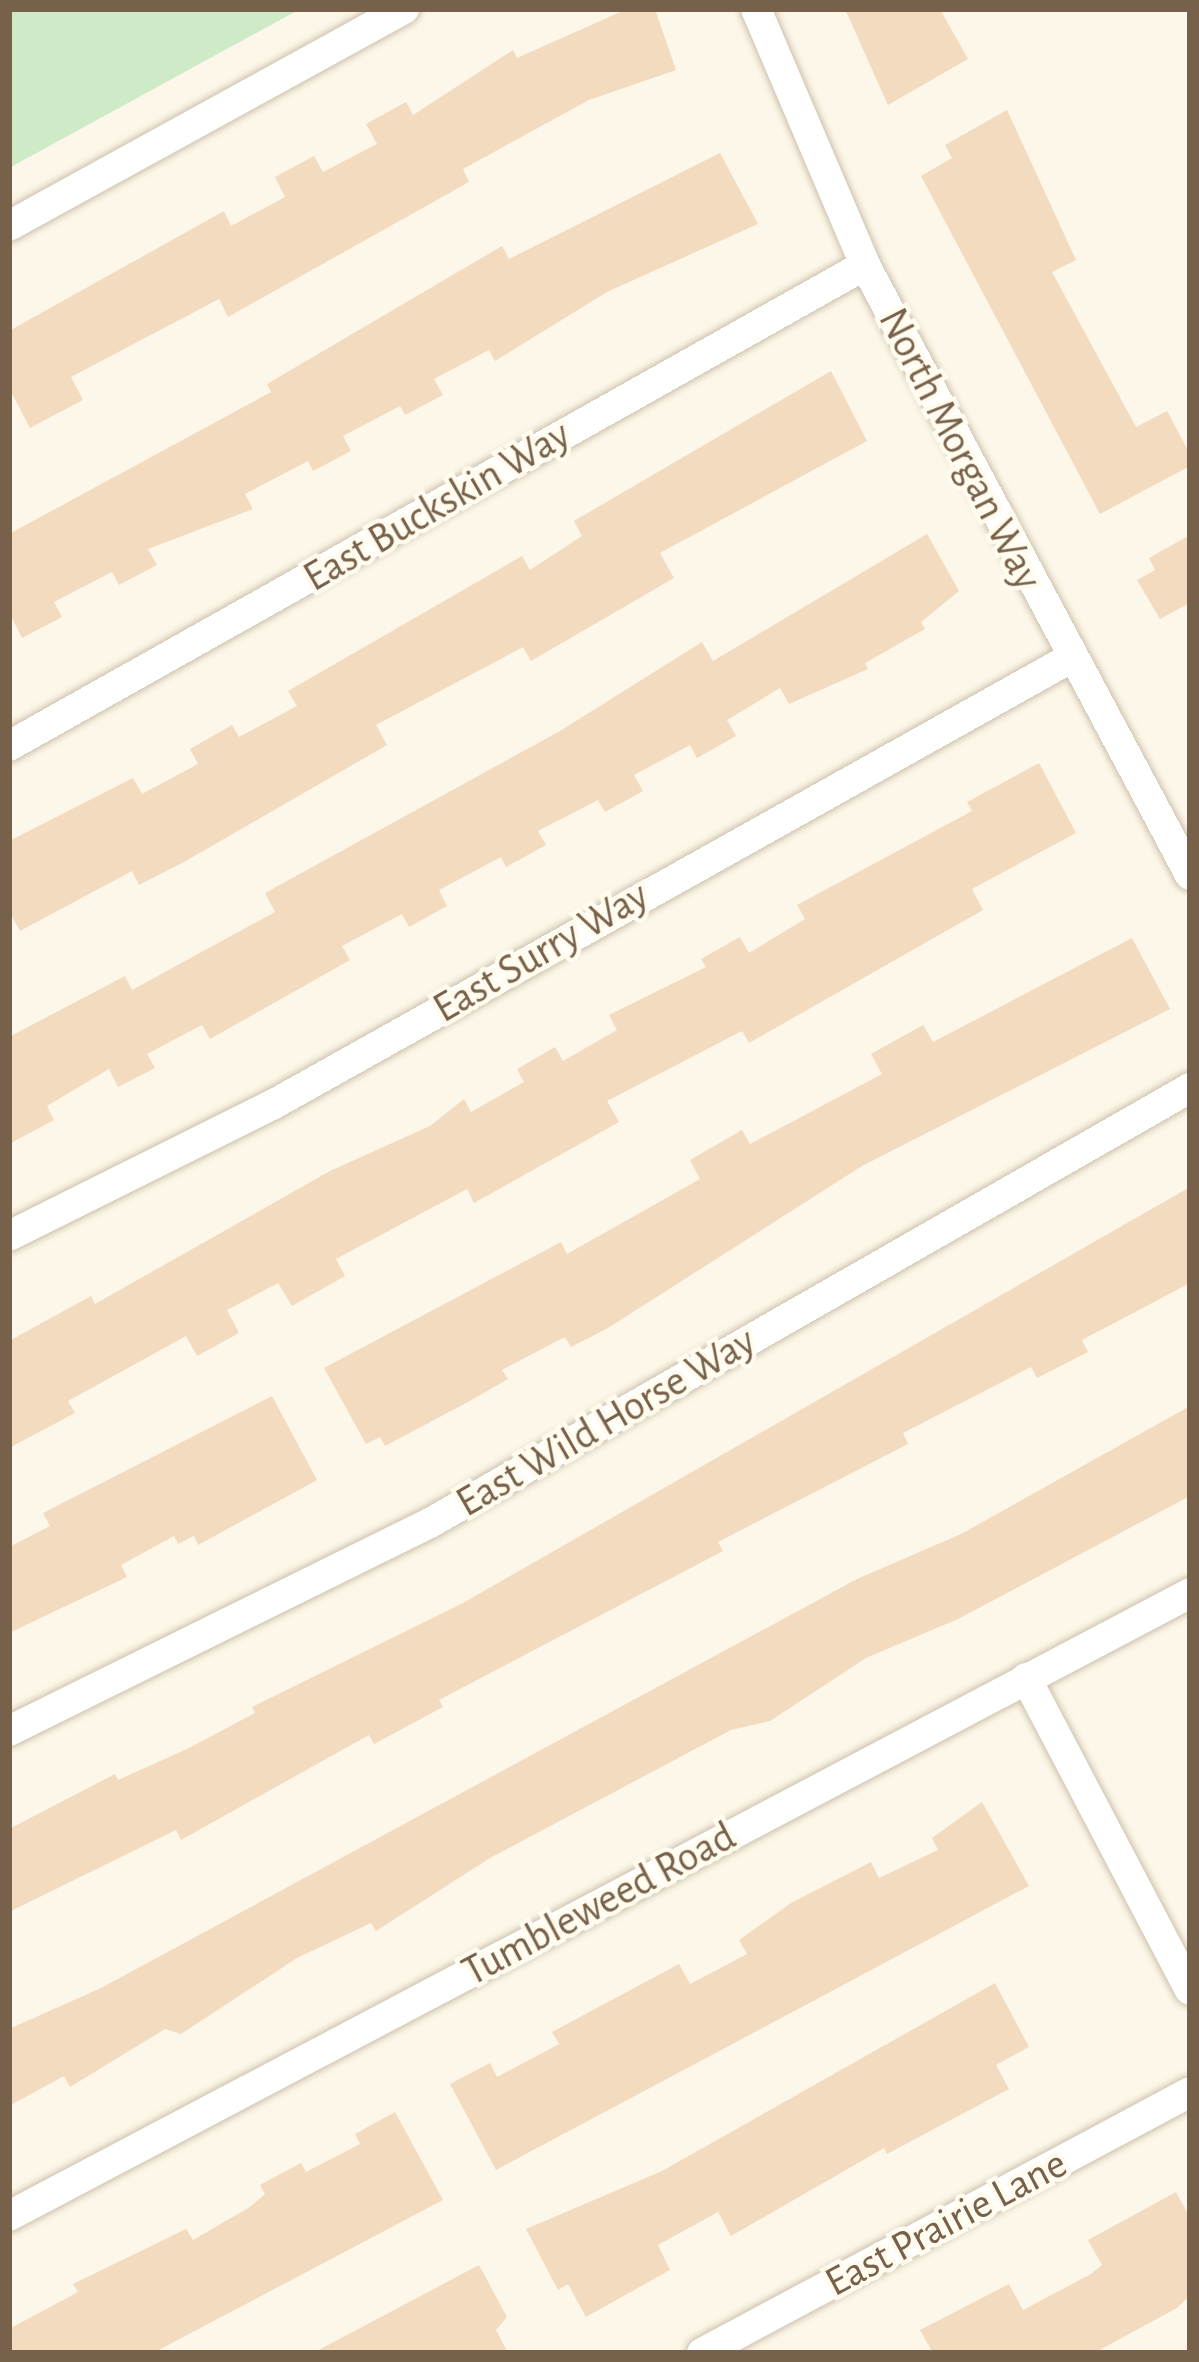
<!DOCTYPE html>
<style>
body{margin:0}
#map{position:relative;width:1199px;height:2362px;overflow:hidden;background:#fcf7e8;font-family:"Alegreya Sans",sans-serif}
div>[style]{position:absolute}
.green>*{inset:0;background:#cfeac6}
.building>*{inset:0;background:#f2dbbf}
.roads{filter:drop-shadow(0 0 3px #cec1ad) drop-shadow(0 0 3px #cec1ad)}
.street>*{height:30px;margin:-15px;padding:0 15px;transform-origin:15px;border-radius:15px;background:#fff}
span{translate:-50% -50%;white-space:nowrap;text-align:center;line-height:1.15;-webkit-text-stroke:9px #fffbee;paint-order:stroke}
.street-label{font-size:42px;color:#77614b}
.frame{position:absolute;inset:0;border:12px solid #77614b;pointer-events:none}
</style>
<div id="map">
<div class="green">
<div style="clip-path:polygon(9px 9px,300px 9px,9px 168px)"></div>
</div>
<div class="building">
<div style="clip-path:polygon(627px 9px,655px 9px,676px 70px,589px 100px,463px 169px,469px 182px,228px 317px,219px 299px,71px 377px,83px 400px,30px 428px,9px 388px,9px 331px,224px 211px,231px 226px,285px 197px,275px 177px,314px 156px,323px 172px,377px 144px,366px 124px,406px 102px,413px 115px,513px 50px,517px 58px)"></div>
<div style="clip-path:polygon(845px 9px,940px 9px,968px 59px,888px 105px)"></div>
<div style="clip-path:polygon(1007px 110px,1076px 260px,1052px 272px,1136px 427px,1167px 411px,1190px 454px,1190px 466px,1100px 514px,921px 176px,952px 158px,945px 145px)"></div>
<div style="clip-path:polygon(720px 153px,758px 224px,607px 292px,495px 361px,489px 350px,434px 379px,443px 395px,405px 415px,400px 406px,343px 436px,351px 451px,313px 471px,308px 461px,245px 494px,253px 509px,148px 549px,157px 565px,119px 585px,112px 572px,54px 602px,62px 617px,22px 638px,9px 612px,9px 534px,271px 392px,267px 384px,502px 246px,509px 259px)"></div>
<div style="clip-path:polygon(831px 371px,867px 441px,660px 553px,674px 578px,531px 661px,523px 647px,376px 725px,387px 745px,184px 862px,139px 885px,132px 871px,20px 931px,9px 911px,9px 841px,133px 778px,142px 794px,198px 764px,190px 749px,232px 725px,239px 737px,297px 706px,288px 691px,522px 556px,530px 570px,582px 536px,574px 521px)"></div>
<div style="clip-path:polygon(927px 534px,959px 591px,921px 622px,925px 629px,865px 663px,868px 669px,789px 704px,780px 688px,727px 720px,736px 736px,697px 758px,690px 745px,634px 775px,643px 791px,605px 812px,598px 800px,538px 831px,546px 845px,506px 867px,501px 857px,439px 890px,447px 906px,409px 927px,402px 914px,342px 946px,350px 960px,210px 1039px,202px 1025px,147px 1054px,155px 1068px,118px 1087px,109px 1069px,47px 1106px,54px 1120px,9px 1144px,9px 1037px,125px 976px,132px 990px,275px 912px,265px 893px,560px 731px,702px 642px,713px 661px)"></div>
<div style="clip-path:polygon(1190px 535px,1190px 603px,1160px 619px,1137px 580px,1155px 570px,1149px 558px)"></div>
<div style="clip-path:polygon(1039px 763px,1076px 833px,972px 889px,983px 910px,749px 1043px,742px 1031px,607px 1101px,619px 1122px,474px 1203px,467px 1189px,336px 1259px,345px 1276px,292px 1306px,278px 1283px,227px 1310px,239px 1333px,197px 1356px,186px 1336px,68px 1401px,75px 1413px,9px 1448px,9px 1341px,91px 1296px,95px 1304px,330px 1171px,430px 1126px,464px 1099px,471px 1112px,524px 1082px,517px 1069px,555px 1047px,563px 1061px,617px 1030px,609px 1015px,706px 967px,701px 959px,740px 937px,749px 953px,805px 919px,797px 905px,972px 811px,967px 802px)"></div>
<div style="clip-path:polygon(1132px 938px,1170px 1009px,862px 1166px,608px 1328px,571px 1347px,565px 1337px,502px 1370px,508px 1379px,468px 1402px,385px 1446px,380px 1437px,366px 1444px,324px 1368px,561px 1242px,567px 1254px,700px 1179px,690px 1160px,742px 1130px,750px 1144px,882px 1074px,871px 1054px,923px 1025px,933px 1042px)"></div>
<div style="clip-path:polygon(1190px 1187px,1190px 1283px,1082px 1340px,1088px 1352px,1037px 1378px,1031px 1367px,903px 1433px,908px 1444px,718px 1542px,723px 1551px,439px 1700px,443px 1707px,374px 1744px,369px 1735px,181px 1840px,176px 1830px,9px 1912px,9px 1829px,115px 1774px,118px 1780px,187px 1749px,255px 1713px,252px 1707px,463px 1603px)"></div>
<div style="clip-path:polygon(272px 1396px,317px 1480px,198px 1545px,194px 1536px,178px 1544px,174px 1536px,121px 1565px,127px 1577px,9px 1633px,9px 1547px,50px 1526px,43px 1513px)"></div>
<div style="clip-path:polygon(1190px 1406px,1190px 1496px,958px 1619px,866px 1658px,770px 1721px,731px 1730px,490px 1858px,376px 1931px,371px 1923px,297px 1958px,181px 2034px,165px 2029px,70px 2087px,64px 2076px,9px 2106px,9px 2029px,101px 1988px,857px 1579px,961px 1534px)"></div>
<div style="clip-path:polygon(982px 1802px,1029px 1886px,496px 2170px,450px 2084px,490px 2063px,497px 2077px,559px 2044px,552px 2032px,679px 1964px,690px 1984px,747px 1954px,739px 1940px,791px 1903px,871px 1862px,879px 1878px,938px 1850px,932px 1838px)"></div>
<div style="clip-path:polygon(995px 1983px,1029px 2047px,996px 2065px,1009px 2089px,887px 2154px,884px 2148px,731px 2236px,718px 2212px,658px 2245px,670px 2270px,586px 2317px,568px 2284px,558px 2290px,526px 2229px,662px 2171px)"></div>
<div style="clip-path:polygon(395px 2112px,443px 2200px,153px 2353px,9px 2353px,9px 2329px,78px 2292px,73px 2284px,186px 2229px,193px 2240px,250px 2207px,265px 2194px,260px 2185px,301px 2163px,306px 2172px,360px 2144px,355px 2134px)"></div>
<div style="clip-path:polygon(1176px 2192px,1190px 2217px,1190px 2295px,1177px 2308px,1094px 2353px,933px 2353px,920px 2330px,1009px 2284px,1023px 2310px,1091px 2274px,1102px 2265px,1088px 2240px)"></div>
<div style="clip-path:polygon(479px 2265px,507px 2317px,496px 2330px,508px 2353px,313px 2353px)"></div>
</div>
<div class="roads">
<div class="street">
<div style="left:756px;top:9px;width:278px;rotate:66.9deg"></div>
<div style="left:865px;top:265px;width:691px;rotate:61.95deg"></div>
<div style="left:9px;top:226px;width:451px;rotate:-28.8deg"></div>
<div style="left:9px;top:746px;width:982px;rotate:-29.33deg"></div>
<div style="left:9px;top:1236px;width:296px;rotate:-26.5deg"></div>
<div style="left:274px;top:1104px;width:911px;rotate:-29.24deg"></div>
<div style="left:1026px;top:1678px;width:352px;rotate:62.3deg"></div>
<div style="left:9px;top:1731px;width:470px;rotate:-26.3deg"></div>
<div style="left:430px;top:1523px;width:876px;rotate:-29.79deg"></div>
<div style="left:9px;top:2216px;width:1335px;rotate:-27.81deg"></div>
<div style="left:702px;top:2353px;width:553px;rotate:-28.14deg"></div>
</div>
</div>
<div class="street-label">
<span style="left:960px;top:449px;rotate:63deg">North Morgan Way</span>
<span style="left:437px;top:506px;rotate:-30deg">East Buckskin Way</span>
<span style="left:541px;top:952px;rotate:-30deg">East Surry Way</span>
<span style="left:606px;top:1422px;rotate:-30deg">East Wild Horse Way</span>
<span style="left:599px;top:1904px;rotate:-28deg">Tumbleweed Road</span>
<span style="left:946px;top:2223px;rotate:-28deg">East Prairie Lane</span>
</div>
<div class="frame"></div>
</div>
